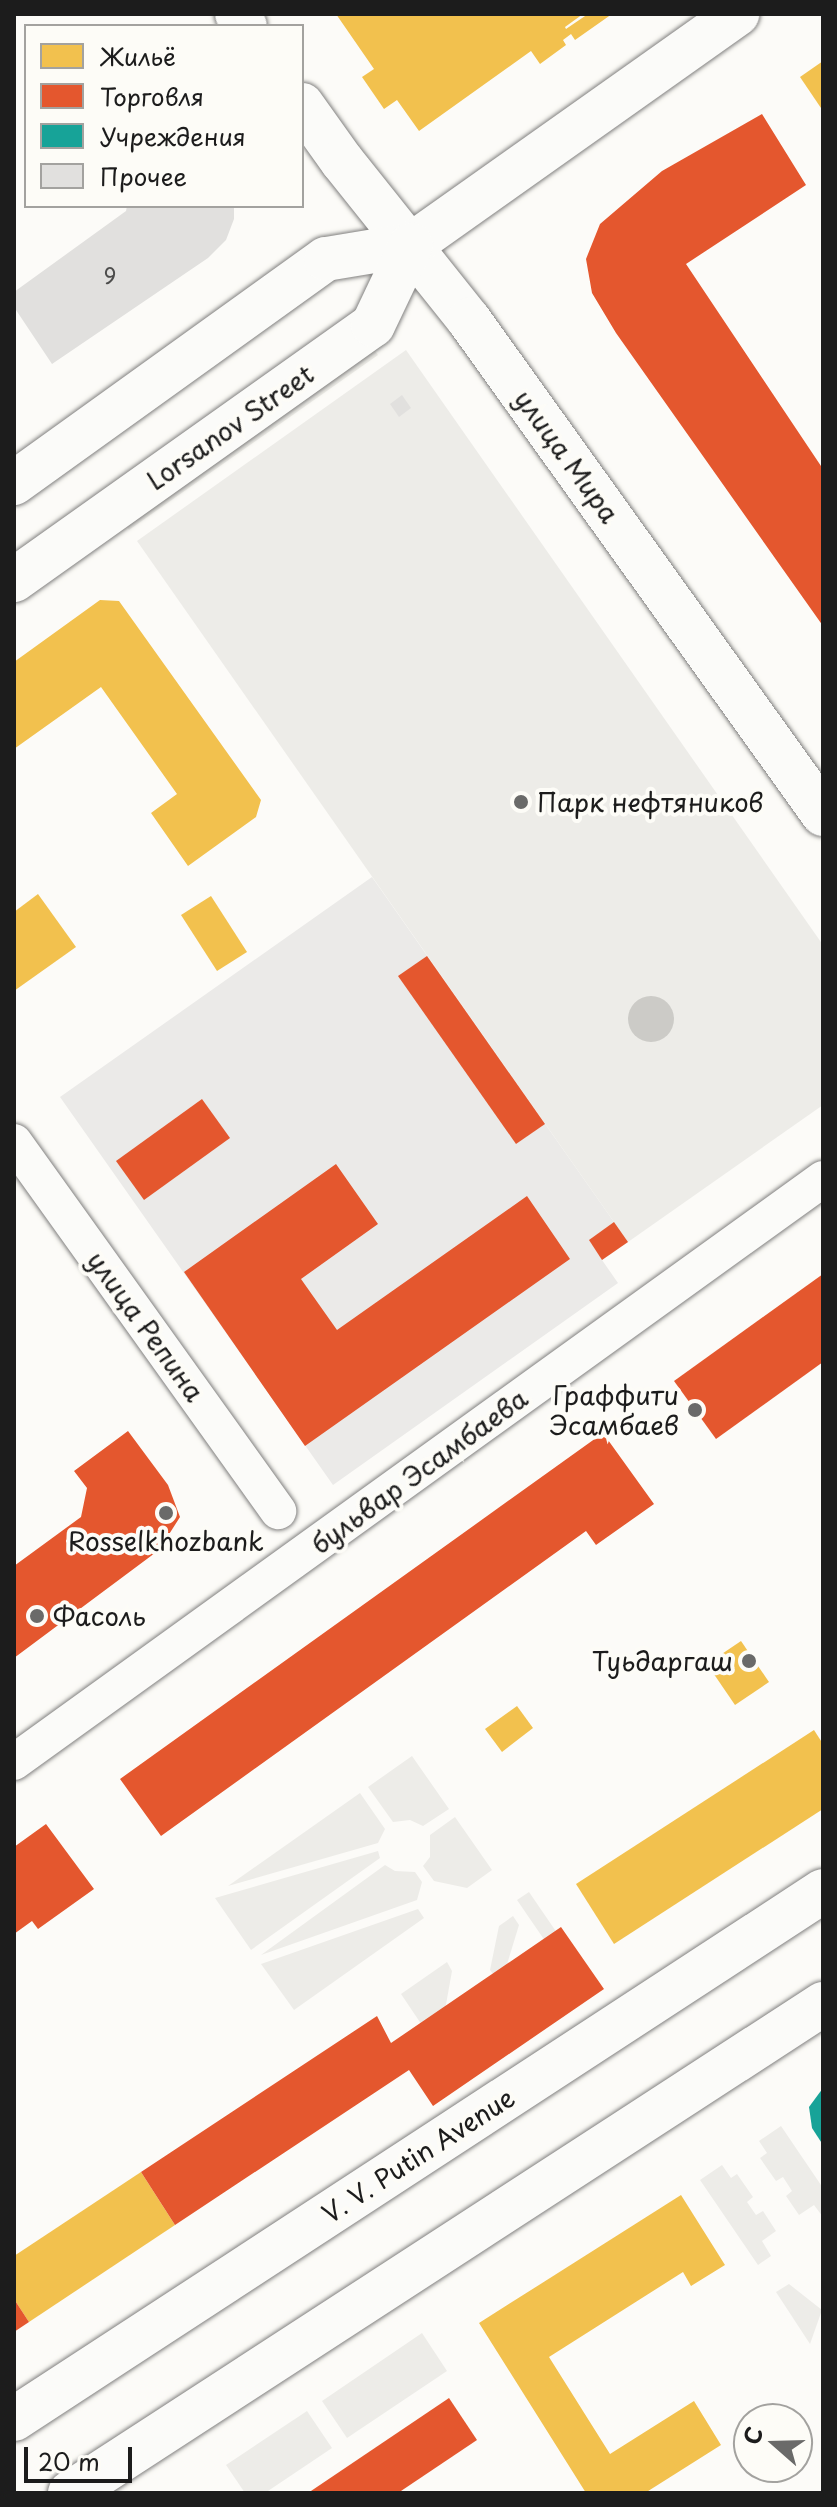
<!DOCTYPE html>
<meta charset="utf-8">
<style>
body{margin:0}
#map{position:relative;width:837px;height:2507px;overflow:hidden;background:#fcfbf8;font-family:"Playpen Sans",sans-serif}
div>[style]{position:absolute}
.built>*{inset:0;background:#ebeae8}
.green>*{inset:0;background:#edece8}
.water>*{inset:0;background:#cccbc7}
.round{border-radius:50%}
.homes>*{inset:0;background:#f2c14e}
.shops>*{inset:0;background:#e4572e}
.public>*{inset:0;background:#17a398}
.building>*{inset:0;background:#e1e0de}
.roads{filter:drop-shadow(0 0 2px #81807f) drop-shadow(0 0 2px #81807f)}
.street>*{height:36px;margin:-18px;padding:0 18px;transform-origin:18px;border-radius:18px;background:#fbfbf9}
.secondary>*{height:44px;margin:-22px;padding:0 22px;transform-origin:22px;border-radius:22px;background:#fbfbf9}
.primary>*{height:44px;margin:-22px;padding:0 22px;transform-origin:22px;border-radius:22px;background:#fbfbf9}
.dots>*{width:22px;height:22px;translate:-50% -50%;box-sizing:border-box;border:4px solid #fdfcf7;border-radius:50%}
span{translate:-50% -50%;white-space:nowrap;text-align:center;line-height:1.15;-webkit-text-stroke:8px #fdfcf7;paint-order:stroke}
.number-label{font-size:22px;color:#4d4d4c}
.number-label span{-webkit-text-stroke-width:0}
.street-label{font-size:26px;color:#1c1c1c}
.poi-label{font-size:26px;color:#1c1c1c}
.left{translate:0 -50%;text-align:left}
.right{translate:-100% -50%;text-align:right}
.frame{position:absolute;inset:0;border:16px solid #1c1c1c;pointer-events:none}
.legend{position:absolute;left:24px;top:24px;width:280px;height:184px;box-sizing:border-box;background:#fdfcf7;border:2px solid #a3a29f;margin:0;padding:10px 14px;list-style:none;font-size:24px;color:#1c1c1c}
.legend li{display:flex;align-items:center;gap:16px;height:40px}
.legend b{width:40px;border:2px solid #a3a29f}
.north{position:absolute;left:733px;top:2403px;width:80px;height:80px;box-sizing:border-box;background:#fdfcf7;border:2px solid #a3a29f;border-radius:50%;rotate:290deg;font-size:22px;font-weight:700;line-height:32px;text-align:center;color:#1c1c1c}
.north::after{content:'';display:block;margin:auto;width:28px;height:36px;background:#6a6a69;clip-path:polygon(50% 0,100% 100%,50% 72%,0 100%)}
.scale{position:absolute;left:24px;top:2447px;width:108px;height:36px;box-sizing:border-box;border:4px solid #1c1c1c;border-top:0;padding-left:10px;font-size:24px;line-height:28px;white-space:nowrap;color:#1c1c1c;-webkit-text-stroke:6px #fdfcf7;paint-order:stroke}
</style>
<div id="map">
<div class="built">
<div style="clip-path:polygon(372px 877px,628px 1242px,602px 1260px,618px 1283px,333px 1485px,60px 1097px)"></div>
</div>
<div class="green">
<div style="clip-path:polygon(370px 344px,378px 355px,129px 530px,122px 520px)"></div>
<div style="clip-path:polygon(406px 350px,823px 945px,823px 1105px,628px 1242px,137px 541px)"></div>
<div style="clip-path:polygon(412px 1756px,449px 1809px,423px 1826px,410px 1820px,393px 1822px,368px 1787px)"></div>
<div style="clip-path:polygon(360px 1793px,385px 1829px,378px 1843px,228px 1886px)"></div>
<div style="clip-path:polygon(455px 1817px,492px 1870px,467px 1888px,434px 1881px,423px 1866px,430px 1857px,430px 1835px)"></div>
<div style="clip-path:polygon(378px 1851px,380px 1858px,251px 1950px,215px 1898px)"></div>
<div style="clip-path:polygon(385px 1865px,395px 1871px,415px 1872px,422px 1882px,417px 1900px,261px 1955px)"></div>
<div style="clip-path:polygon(529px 1892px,579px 1965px,567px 1973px,517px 1900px)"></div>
<div style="clip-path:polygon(418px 1909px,424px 1918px,294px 2010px,261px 1964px)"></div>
<div style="clip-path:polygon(513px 1916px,519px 1925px,501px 1984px,490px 1970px,499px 1926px)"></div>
<div style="clip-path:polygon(447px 1962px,452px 1971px,438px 2049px,401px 1994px)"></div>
<div style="clip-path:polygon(781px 2126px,823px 2188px,823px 2217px,814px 2205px,799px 2215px,786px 2196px,792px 2191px,783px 2177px,776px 2181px,760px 2158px,767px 2153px,759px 2141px)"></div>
<div style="clip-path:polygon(722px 2165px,731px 2178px,737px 2174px,753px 2197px,747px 2202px,756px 2215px,763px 2211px,776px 2231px,762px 2241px,771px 2256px,758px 2265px,700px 2180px)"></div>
<div style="clip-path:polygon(789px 2284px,822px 2310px,810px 2344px,776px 2292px)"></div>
<div style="clip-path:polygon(422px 2333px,447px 2371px,347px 2438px,322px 2401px)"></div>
<div style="clip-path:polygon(307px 2411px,332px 2448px,265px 2493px,245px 2493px,226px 2465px)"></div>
</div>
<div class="water">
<div class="round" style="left:628px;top:996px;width:46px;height:46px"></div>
</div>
<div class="homes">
<div style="clip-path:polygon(336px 14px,583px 14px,565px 27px,566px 29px,588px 14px,612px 14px,575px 40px,571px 34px,563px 40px,566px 45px,540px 64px,531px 51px,419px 131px,397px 100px,384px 109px,362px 77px,374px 69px)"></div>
<div style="clip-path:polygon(823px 61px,823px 111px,800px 77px)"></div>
<div style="clip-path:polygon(100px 600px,119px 601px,261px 800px,256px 817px,188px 866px,151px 813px,177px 794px,101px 687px,14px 749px,14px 662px)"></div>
<div style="clip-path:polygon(38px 894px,76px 947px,14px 991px,14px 912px)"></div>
<div style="clip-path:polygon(211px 896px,247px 952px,217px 971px,181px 915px)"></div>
<div style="clip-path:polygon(741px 1641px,769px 1682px,735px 1705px,707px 1664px)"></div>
<div style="clip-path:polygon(517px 1706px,533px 1728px,502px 1752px,485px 1729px)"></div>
<div style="clip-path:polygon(814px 1730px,823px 1744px,823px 1809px,614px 1944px,576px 1884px)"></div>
<div style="clip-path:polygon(141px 2172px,175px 2225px,29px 2322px,14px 2299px,14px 2256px)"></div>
<div style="clip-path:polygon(681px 2195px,725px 2265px,691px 2286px,683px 2272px,549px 2357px,610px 2454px,694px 2401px,721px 2445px,645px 2493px,586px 2493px,479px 2323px)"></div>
</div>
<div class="shops">
<div style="clip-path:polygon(762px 114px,806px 185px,686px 264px,823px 469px,823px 626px,616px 333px,592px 293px,586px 259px,600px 224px,662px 171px)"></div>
<div style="clip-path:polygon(427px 956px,545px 1124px,516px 1144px,398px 976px)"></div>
<div style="clip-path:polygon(202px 1099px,230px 1138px,144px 1200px,116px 1161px)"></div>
<div style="clip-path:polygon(336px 1164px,378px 1224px,301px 1279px,337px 1330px,527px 1196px,570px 1259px,305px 1446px,184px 1272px)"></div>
<div style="clip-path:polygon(614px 1222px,628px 1242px,602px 1260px,589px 1240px)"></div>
<div style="clip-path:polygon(823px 1274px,823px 1362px,716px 1439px,674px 1381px)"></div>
<div style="clip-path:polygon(128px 1431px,168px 1485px,180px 1517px,159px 1550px,14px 1658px,14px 1566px,81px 1517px,87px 1488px,74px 1471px)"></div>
<div style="clip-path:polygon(603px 1433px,654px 1504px,596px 1545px,586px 1531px,161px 1836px,120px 1779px)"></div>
<div style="clip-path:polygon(46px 1824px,94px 1889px,38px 1929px,32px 1921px,14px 1934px,14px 1847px)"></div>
<div style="clip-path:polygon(561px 1927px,604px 1989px,433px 2106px,409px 2070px,175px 2225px,141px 2172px,377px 2016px,391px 2043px)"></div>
<div style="clip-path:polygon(14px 2299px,29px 2322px,14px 2332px)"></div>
<div style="clip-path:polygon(449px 2398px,477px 2440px,398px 2493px,308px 2493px)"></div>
</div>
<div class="public">
<div style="clip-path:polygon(823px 2088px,823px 2145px,812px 2128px,809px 2107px)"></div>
</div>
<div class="building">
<div style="clip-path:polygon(127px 206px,234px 206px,234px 219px,226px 240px,208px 258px,52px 364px,14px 307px,14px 292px,126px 211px)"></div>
<div style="clip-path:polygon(402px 395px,411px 408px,399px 417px,390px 404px)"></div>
</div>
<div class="roads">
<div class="street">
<div style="left:14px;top:1142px;width:454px;rotate:54.4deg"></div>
<div style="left:14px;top:1762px;width:997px;rotate:-35.78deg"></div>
</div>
<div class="secondary">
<div style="left:237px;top:14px;width:14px;rotate:56deg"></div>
<div style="left:302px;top:105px;width:69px;rotate:54.5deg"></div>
<div style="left:342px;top:161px;width:203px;rotate:51.4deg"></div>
<div style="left:469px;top:320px;width:608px;rotate:54.37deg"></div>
<div style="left:14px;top:483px;width:384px;rotate:-35.7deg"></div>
<div style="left:326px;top:259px;width:86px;rotate:-9.4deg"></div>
<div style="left:411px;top:245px;width:400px;rotate:-35.3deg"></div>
<div style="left:14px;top:580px;width:440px;rotate:-35.4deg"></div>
<div style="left:373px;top:325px;width:89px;rotate:-64.6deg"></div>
</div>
<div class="primary">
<div style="left:14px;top:2419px;width:966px;rotate:-33.13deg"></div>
<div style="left:70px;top:2493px;width:898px;rotate:-33deg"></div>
</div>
</div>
<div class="dots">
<div style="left:521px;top:802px;background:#6a6a69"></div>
<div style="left:695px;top:1410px;background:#6a6a69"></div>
<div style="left:166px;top:1513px;background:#6a6a69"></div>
<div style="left:37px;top:1616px;background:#6a6a69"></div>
<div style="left:749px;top:1661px;background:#6a6a69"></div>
</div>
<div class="number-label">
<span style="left:110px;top:275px">9</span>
</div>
<div class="street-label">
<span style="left:230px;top:427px;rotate:-35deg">Lorsanov Street</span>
<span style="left:567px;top:456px;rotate:54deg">улица Мира</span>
<span style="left:146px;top:1326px;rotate:54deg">улица Репина</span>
<span style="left:419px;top:1471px;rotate:-36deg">бульвар Эсамбаева</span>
<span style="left:418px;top:2155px;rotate:-33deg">V. V. Putin Avenue</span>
</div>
<div class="poi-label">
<span class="left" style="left:537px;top:802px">Парк нефтяников</span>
<span class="right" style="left:679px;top:1410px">Граффити<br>Эсамбаев</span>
<span style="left:166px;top:1541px">Rosselkhozbank</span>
<span class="left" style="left:53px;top:1616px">Фасоль</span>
<span class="right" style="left:733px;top:1661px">Туьдаргаш</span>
</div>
<div class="frame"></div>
<ul class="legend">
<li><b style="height:22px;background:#f2c14e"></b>Жильё</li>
<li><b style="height:22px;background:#e4572e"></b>Торговля</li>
<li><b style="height:22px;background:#17a398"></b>Учреждения</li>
<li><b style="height:22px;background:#e1e0de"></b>Прочее</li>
</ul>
<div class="north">С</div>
<div class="scale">20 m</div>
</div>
